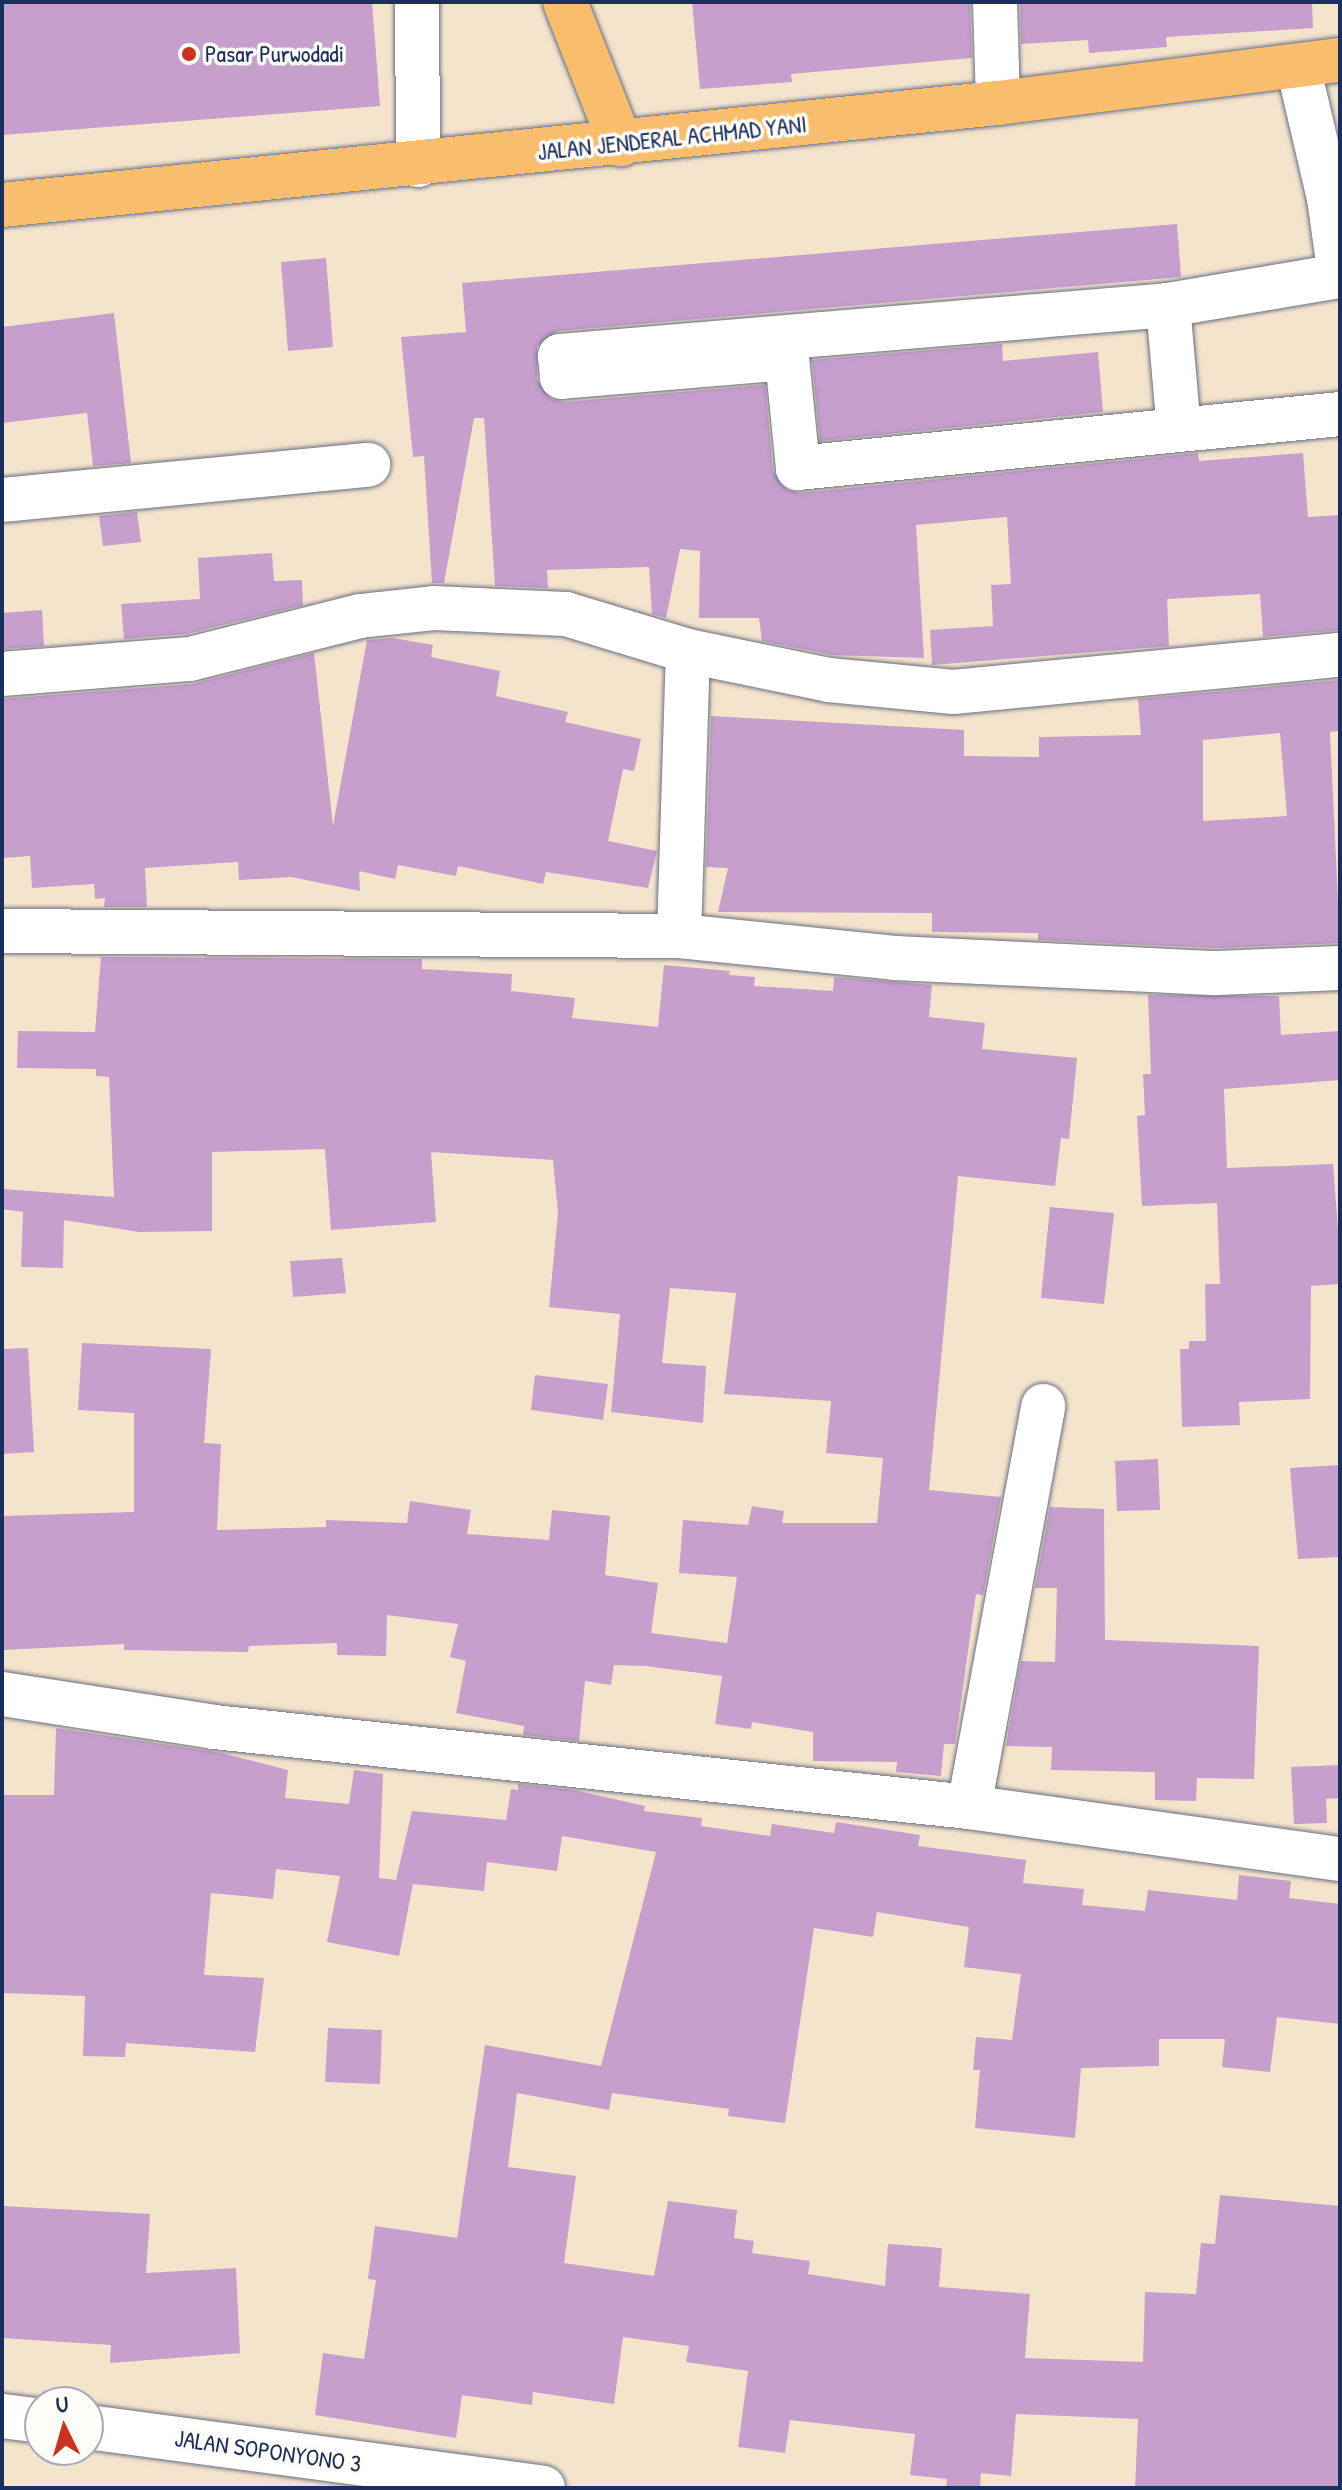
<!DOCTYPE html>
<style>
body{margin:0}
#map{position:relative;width:1342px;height:2490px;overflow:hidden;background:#f5e4cc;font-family:"Patrick Hand",sans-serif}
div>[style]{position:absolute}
.building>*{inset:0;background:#c69fcd}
.roads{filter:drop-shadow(0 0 2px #676e84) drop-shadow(0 0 2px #676e84)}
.minor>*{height:44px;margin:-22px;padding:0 22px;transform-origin:22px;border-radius:22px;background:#fff}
.major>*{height:44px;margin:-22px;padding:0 22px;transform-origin:22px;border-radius:22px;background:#f9be6d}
.dots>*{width:22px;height:22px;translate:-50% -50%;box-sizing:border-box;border:4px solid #fdfcf7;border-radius:50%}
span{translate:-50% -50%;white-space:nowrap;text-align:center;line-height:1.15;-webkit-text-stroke:7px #fdfcf7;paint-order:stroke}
.poi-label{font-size:24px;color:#1b2f5e}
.left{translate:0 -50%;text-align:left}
.street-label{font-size:24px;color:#1b2f5e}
.frame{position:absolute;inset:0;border:4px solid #1b2f5e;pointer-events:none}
.north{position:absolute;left:24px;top:2386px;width:80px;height:80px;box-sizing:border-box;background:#fdfcf7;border:2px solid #a3aaba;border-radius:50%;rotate:355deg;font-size:22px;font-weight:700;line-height:32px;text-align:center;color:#1b2f5e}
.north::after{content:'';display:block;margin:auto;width:28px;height:36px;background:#c8321e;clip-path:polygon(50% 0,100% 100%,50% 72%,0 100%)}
</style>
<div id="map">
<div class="building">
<div style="clip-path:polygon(2px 2px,372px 2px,380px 106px,2px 135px)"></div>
<div style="clip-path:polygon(692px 2px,970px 2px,972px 58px,791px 74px,792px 82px,700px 89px)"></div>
<div style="clip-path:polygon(1020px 2px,1312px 2px,1313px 28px,1166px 37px,1167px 47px,1089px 53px,1088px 40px,1021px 44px)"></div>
<div style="clip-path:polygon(1177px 224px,1181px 277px,558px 331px,537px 346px,537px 380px,551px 399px,564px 402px,765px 385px,773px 471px,787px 490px,800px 493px,1198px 453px,1199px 461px,1303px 453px,1308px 517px,1340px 515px,1340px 630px,1263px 637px,1260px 594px,1167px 599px,1169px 646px,932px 665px,930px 630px,993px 626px,991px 585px,1011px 584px,1007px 517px,916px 525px,924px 658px,833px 655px,762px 641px,759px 618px,699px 618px,700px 551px,680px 549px,666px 618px,652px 614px,649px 567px,547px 570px,548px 588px,495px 586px,484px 418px,474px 418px,444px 583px,432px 583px,424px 456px,413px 457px,401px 337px,466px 332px,462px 283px)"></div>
<div style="clip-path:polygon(326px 258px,333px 347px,288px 351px,281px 262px)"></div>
<div style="clip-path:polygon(114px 313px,131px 463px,93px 466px,87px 413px,2px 423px,2px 327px)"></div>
<div style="clip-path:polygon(1002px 344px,1003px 361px,1098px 352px,1103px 412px,820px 441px,812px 360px)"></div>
<div style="clip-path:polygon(137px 512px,141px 542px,103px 546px,99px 516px)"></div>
<div style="clip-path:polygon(272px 553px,274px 581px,302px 580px,303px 605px,186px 634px,124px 639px,121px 604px,200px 599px,198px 558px)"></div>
<div style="clip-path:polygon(42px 610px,44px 646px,2px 649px,2px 613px)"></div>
<div style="clip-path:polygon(393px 638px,433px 645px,431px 657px,500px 671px,496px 696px,568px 712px,565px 722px,641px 739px,634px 771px,623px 769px,608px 841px,657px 851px,648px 888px,546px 872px,543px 884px,458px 866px,456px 876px,398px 865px,395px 879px,359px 871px,360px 891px,291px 877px,239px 880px,238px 862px,145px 868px,147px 907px,104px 907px,105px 898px,95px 899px,94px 884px,32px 888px,30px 856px,2px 858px,2px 699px,192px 684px,314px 653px,333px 826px,367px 640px)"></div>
<div style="clip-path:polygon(evenodd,1340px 680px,1340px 731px,1330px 732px,1340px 943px,1217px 948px,1038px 940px,1038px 933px,932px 932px,932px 913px,718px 912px,728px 868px,706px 867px,711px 716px,964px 730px,964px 756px,1039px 757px,1039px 737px,1141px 735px,1138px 699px,1340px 680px,1280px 733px,1287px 816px,1203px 821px,1203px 740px,1280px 733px)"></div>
<div style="clip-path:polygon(101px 957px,422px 959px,422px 969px,512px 974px,511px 991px,575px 998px,572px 1018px,658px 1027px,664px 965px,730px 971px,729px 975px,755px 977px,754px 986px,833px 991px,834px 977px,932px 985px,929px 1017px,985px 1023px,982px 1049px,1077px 1058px,1069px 1139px,1061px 1138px,1055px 1186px,958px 1176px,929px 1490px,1001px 1497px,983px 1595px,976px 1594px,955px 1744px,944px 1744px,941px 1776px,896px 1772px,897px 1762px,813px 1761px,813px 1732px,752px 1722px,751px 1729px,715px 1724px,722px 1676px,646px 1666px,614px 1665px,611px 1685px,585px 1681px,579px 1741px,523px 1735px,524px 1726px,456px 1713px,466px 1661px,450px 1657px,458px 1624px,387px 1615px,386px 1656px,337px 1655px,337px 1643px,249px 1646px,248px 1652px,124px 1650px,124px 1644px,2px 1650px,2px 1516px,134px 1512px,134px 1413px,78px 1410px,82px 1343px,211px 1349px,204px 1443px,221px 1444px,217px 1530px,326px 1527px,326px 1520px,407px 1523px,410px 1501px,471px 1510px,467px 1534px,549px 1540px,552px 1510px,610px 1516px,605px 1575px,658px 1583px,651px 1633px,727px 1643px,737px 1577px,679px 1573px,683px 1520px,748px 1525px,752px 1506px,784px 1511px,782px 1523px,877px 1523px,883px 1458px,826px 1453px,831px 1401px,724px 1394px,736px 1293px,670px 1288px,662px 1363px,706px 1366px,703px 1423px,611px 1412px,620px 1314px,549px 1307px,558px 1213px,553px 1160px,431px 1152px,436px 1222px,331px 1230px,325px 1149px,212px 1152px,212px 1231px,139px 1232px,64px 1220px,63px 1268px,21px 1267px,23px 1212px,2px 1209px,2px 1189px,114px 1197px,109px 1077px,96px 1076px,96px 1069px,17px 1068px,18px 1031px,95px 1032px)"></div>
<div style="clip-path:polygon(1148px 995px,1279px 996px,1281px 1035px,1340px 1031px,1340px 1080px,1224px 1089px,1227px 1168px,1333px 1164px,1340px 1256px,1340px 1284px,1311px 1286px,1310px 1399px,1239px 1402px,1240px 1425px,1182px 1427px,1180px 1349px,1189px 1349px,1189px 1341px,1206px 1341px,1205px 1284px,1220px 1284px,1217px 1203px,1142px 1206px,1137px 1116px,1145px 1115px,1143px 1074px,1151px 1074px)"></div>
<div style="clip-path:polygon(1050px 1207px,1114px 1213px,1104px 1304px,1041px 1298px)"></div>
<div style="clip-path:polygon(342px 1258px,346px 1293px,293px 1297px,290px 1261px)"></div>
<div style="clip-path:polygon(28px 1348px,34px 1452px,2px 1454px,2px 1349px)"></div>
<div style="clip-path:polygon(535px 1375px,608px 1384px,603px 1420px,531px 1410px)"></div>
<div style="clip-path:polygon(1158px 1459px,1160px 1510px,1117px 1511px,1115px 1461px)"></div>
<div style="clip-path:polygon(1340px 1465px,1340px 1557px,1298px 1559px,1290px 1468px)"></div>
<div style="clip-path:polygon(1050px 1507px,1104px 1509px,1105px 1640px,1259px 1646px,1254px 1779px,1197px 1778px,1196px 1801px,1155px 1800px,1155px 1772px,1051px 1770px,1052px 1747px,1006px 1746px,1021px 1661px,1055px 1662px,1057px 1588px,1035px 1588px)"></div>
<div style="clip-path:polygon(56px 1728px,222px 1753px,288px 1770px,285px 1798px,349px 1804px,354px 1770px,383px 1774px,379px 1878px,396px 1880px,412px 1811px,506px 1820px,511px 1789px,518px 1790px,518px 1784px,574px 1790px,645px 1806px,644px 1811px,702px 1818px,701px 1826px,770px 1836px,772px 1824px,834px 1833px,836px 1822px,920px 1835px,918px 1846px,1026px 1860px,1023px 1883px,1084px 1889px,1082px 1905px,1145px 1911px,1148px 1890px,1237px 1900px,1239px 1875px,1291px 1881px,1289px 1898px,1340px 1904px,1340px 2024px,1277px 2017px,1270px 2072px,1222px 2067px,1225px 2039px,1159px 2039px,1159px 2066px,1081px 2068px,1075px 2138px,975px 2128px,980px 2070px,973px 2070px,976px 2037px,1012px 2040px,1021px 1974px,964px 1967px,969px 1927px,877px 1912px,873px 1937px,814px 1928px,785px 2123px,728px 2116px,729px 2109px,612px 2093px,609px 2110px,517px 2093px,508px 2167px,576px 2176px,564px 2263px,654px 2276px,668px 2201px,737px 2210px,734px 2238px,754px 2241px,752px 2253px,810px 2261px,808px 2274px,885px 2286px,888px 2244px,942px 2248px,939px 2287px,1030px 2294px,1025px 2358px,1143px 2362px,1145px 2292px,1196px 2294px,1201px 2243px,1215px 2244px,1220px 2195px,1340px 2206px,1340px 2488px,1135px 2488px,1138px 2419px,1016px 2414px,1011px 2476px,981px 2473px,980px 2488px,946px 2488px,947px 2479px,910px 2475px,915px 2434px,790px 2420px,785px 2453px,738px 2447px,748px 2371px,686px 2362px,689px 2346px,623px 2337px,614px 2404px,533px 2392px,532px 2405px,462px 2395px,456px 2438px,315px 2415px,323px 2353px,364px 2359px,376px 2280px,368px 2279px,375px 2226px,457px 2238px,485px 2045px,601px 2066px,656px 1852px,562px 1836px,557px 1871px,487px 1862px,484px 1891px,413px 1884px,399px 1956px,327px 1942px,340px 1876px,276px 1869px,273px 1899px,211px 1893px,204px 1975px,264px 1978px,255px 2052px,126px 2043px,125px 2057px,83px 2056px,85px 1996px,2px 1993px,2px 1795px,54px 1795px)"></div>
<div style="clip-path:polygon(1340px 1765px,1340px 1798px,1326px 1799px,1327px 1823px,1294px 1824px,1291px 1767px)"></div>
<div style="clip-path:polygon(328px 2028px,382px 2030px,380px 2084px,325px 2082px)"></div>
<div style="clip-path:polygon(2px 2206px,150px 2214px,146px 2273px,236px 2268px,240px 2353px,110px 2363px,111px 2345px,2px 2338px)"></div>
</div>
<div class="roads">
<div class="minor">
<div style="left:417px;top:2px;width:163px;rotate:89.6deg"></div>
<div style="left:995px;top:2px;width:101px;rotate:88.3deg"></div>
<div style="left:1298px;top:66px;width:136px;rotate:76.8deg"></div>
<div style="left:1329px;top:198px;width:79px;rotate:82deg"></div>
<div style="left:1168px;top:305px;width:125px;rotate:85deg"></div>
<div style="left:785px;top:338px;width:131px;rotate:84.3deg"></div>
<div style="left:798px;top:468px;width:545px;rotate:-5.69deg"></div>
<div style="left:787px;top:358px;width:226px;rotate:175.2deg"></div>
<div style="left:562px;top:377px;width:21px;rotate:-95deg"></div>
<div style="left:560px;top:356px;width:610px;rotate:-4.79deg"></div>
<div style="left:1168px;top:305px;width:174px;rotate:-9.6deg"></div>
<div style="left:2px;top:500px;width:368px;rotate:-5.5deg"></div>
<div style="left:2px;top:674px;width:189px;rotate:-4.6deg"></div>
<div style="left:190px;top:659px;width:175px;rotate:-14.2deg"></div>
<div style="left:360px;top:616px;width:74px;rotate:-6.2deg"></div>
<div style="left:434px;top:608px;width:132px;rotate:2.6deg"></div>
<div style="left:566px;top:614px;width:127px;rotate:16.9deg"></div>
<div style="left:688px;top:651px;width:144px;rotate:11.6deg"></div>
<div style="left:829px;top:680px;width:125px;rotate:5.5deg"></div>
<div style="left:953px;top:692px;width:389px;rotate:-5.5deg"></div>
<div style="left:2px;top:931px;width:677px;rotate:0.42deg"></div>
<div style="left:679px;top:936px;width:217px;rotate:5.8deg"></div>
<div style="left:895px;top:958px;width:322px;rotate:2.7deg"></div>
<div style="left:1217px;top:973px;width:123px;rotate:-2.3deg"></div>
<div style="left:679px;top:936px;width:285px;rotate:-88.2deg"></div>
<div style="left:2px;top:1694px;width:215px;rotate:8.8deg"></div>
<div style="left:214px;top:1727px;width:759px;rotate:6.05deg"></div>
<div style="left:969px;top:1807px;width:375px;rotate:8deg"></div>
<div style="left:969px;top:1807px;width:408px;rotate:-79.5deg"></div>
<div style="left:2px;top:2416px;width:38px;rotate:7deg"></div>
<div style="left:88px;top:2427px;width:459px;rotate:7.6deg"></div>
</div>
<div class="major">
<div style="left:565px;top:2px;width:153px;rotate:68.5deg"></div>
<div style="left:2px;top:205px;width:1001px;rotate:-5.85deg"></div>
<div style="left:998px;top:103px;width:345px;rotate:-7.2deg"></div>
</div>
</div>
<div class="dots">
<div style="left:189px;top:54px;background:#c8321e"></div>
</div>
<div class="poi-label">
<span class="left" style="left:205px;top:54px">Pasar Purwodadi</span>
</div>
<div class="street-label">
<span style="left:672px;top:138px;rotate:-6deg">JALAN JENDERAL ACHMAD YANI</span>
<span style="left:268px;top:2451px;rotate:8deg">JALAN SOPONYONO 3</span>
</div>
<div class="frame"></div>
<div class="north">U</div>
</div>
